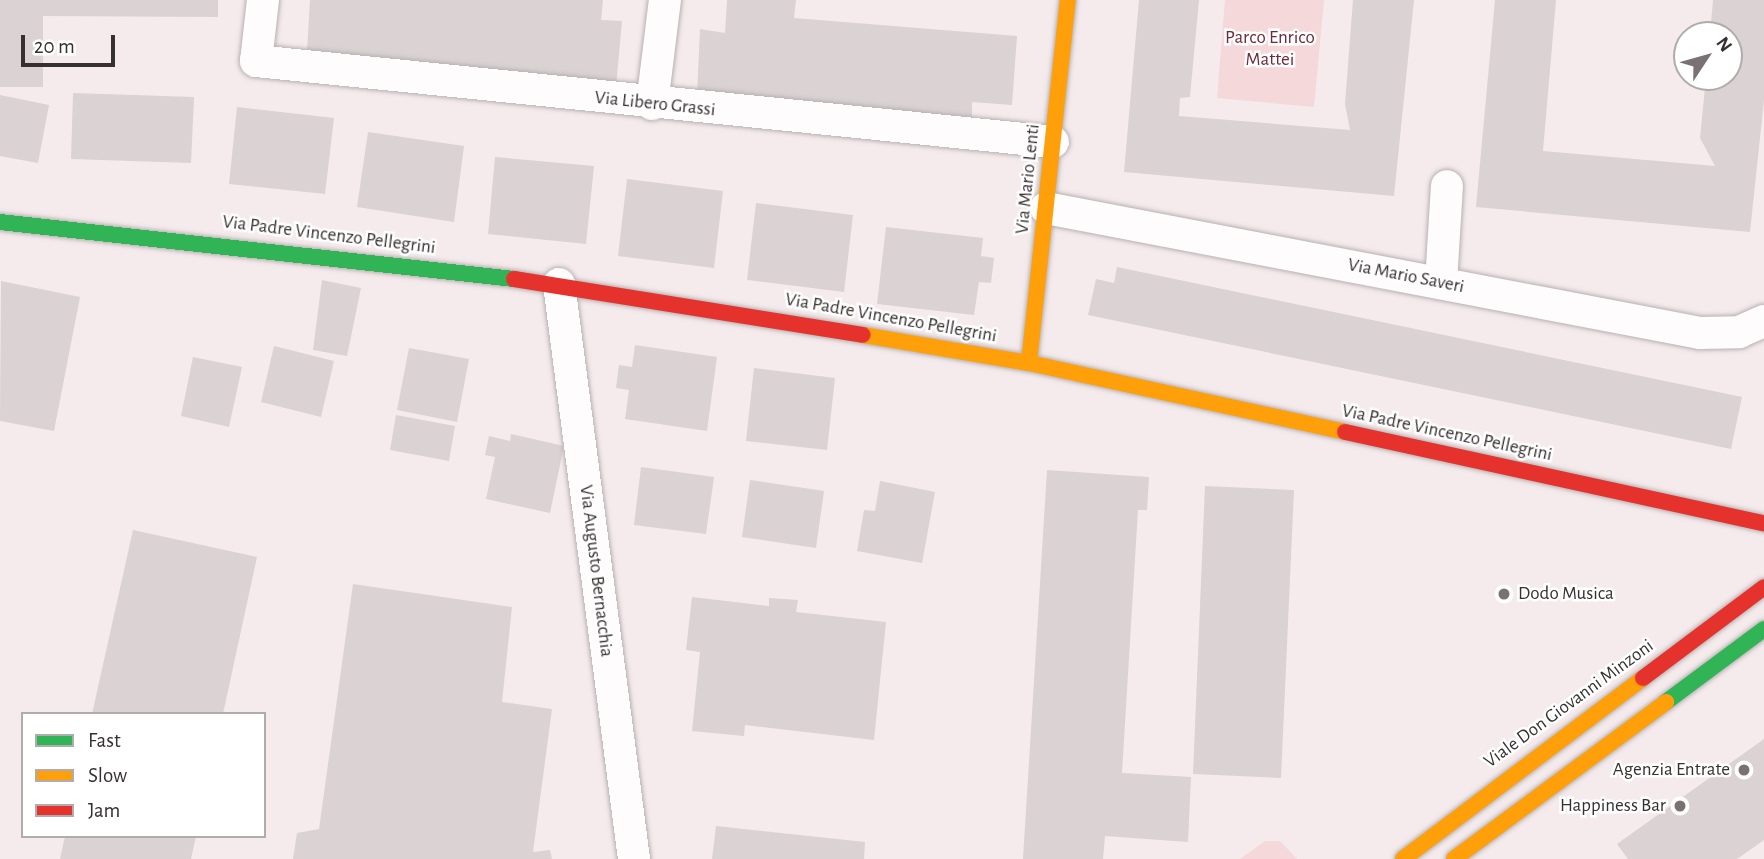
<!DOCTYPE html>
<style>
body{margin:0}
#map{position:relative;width:1764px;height:859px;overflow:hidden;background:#f5ebec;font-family:"Alegreya Sans",sans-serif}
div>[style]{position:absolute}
.green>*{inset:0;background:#f4d8da}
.building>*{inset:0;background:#dad2d3}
.roads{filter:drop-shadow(0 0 2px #b8b1b2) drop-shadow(0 0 2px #b8b1b2)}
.street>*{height:32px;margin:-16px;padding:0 16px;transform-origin:16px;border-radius:16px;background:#fefcfc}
.fast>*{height:16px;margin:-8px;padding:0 8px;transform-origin:8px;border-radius:8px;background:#30b455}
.slow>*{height:16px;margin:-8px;padding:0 8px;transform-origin:8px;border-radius:8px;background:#ff9f0a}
.jam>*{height:16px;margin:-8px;padding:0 8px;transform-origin:8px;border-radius:8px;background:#e5322d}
.dots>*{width:19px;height:19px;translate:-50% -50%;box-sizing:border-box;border:4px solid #fff;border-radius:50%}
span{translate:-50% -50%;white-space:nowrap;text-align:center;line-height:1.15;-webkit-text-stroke:5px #fff;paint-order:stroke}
.park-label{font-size:19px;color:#702936}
.street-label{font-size:19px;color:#373030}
.poi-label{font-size:19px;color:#373030}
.left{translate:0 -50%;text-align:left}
.right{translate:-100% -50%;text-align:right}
.legend{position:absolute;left:21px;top:712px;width:245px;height:126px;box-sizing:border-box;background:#fff;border:2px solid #afacac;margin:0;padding:9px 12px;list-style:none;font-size:21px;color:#373030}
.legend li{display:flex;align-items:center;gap:14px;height:35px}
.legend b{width:35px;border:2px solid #afacac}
.north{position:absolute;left:1673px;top:21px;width:70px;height:70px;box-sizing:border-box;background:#fff;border:2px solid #afacac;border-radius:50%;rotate:54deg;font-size:19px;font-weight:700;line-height:28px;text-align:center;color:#373030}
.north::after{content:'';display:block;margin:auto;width:24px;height:32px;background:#7a7172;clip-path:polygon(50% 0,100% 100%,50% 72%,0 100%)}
.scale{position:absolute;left:21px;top:35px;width:94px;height:32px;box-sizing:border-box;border:4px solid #373030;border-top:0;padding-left:9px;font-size:21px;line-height:24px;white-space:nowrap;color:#373030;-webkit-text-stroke:5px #fff;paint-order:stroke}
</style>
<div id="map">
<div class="green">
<div style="clip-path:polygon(1225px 0,1324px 0,1314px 107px,1217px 98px)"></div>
<div style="clip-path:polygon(1265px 841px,1280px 841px,1297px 859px,1240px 859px)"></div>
</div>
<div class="building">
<div style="clip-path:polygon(0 0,218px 0,218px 17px,43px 16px,43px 87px,0 87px)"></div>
<div style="clip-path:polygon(310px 0,603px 0,601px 20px,622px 21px,616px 87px,307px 51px)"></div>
<div style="clip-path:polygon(727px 0,796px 0,794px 18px,1017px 36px,1012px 105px,972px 102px,972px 123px,697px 94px,700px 29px,725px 33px)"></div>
<div style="clip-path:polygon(1139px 0,1199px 0,1190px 97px,1180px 98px,1179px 116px,1350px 130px,1345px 104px,1353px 0,1414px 0,1394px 196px,1124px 172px)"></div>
<div style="clip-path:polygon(1495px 0,1556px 0,1543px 151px,1715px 166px,1700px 138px,1706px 77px,1729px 77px,1729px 35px,1710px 35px,1713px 0,1764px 0,1764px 100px,1750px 232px,1476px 207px)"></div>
<div style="clip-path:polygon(73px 93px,194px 97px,191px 163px,71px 159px)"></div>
<div style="clip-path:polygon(0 95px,49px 105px,38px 163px,0 156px)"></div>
<div style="clip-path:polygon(237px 107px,334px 118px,325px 194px,229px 184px)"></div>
<div style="clip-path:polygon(368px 132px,464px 146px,454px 222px,357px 207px)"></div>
<div style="clip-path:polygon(495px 157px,594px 166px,586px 244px,488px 234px)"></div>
<div style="clip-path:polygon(627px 179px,723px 191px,714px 268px,618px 256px)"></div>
<div style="clip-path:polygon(756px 203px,853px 215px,844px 292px,747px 280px)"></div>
<div style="clip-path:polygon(886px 227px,983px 238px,981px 256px,994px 258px,991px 283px,979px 282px,974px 315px,877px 304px)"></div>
<div style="clip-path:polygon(1117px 267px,1742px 397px,1731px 449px,1088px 315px,1096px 279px,1114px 283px)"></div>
<div style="clip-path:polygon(322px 280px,361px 288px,347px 356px,313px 350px)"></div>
<div style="clip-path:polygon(1px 281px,80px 297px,54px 431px,0 421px)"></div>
<div style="clip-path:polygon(635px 345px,717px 357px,707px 431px,625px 419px,629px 390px,616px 388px,619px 365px,632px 367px)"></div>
<div style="clip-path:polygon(274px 346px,334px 361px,321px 417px,261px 402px)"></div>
<div style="clip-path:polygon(409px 348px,469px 359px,457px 422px,397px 410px)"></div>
<div style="clip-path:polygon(193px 357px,242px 367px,229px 427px,181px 416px)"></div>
<div style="clip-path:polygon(754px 368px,835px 378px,827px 450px,746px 441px)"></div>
<div style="clip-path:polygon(396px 415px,455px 426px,449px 461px,390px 450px)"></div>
<div style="clip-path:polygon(511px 434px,564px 446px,550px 513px,486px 499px,495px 457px,485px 455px,489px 436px,510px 441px)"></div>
<div style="clip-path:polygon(641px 467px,714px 477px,706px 534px,634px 525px)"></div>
<div style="clip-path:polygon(1047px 470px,1149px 477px,1147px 510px,1138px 510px,1122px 773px,1191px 777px,1188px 842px,1105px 836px,1103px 859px,1023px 859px)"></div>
<div style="clip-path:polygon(750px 480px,824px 491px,816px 548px,742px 537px)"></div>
<div style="clip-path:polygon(880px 481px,935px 492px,922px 563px,857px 551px,864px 510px,875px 511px)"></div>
<div style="clip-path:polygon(1205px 486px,1294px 490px,1281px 778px,1193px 774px)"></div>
<div style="clip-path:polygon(133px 530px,257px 557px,223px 714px,92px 714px)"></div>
<div style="clip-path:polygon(353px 584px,512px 607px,502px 702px,552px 709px,533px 852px,550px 850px,552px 859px,293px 859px,297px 833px,319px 829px)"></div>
<div style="clip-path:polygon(692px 597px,769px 606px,769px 598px,798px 600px,796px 612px,886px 622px,874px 740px,745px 725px,744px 736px,692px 731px,700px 652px,686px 650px)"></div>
<div style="clip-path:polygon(1764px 739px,1764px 840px,1737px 859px,1628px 859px,1617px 844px)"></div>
<div style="clip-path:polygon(716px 826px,865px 842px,864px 859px,712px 859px)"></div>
<div style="clip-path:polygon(65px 836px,196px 836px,191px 859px,60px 859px)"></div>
</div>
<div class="roads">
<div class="street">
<div style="left:263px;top:0;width:61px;rotate:96.5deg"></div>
<div style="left:256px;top:61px;width:801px;rotate:5.8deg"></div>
<div style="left:652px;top:104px;width:105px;rotate:-82.9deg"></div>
<div style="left:1046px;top:208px;width:666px;rotate:10.82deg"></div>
<div style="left:1700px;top:333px;width:39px;rotate:-1deg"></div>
<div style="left:1739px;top:332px;width:27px;rotate:-24deg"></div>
<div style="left:1441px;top:283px;width:97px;rotate:-86.5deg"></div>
<div style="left:559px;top:284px;width:580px;rotate:82.57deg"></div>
</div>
<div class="fast">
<div style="left:0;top:222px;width:517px;rotate:6.33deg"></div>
<div style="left:1666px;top:702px;width:122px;rotate:-36.7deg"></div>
</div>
<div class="slow">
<div style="left:863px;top:335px;width:168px;rotate:9.6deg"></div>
<div style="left:1029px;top:363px;width:323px;rotate:12.3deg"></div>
<div style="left:1029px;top:363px;width:365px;rotate:-83.9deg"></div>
<div style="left:1403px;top:859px;width:301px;rotate:-37deg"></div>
<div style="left:1454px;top:859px;width:264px;rotate:-36.5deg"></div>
</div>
<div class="jam">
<div style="left:514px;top:279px;width:353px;rotate:9.1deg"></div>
<div style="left:1345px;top:432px;width:429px;rotate:12.3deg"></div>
<div style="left:1643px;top:678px;width:151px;rotate:-36.9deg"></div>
</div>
</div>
<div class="dots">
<div style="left:1504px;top:594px;background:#7a7172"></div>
<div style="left:1744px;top:770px;background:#7a7172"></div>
<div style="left:1680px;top:806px;background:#7a7172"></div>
</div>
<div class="park-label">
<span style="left:1270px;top:49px">Parco Enrico<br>Mattei</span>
</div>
<div class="street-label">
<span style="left:655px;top:104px;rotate:6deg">Via Libero Grassi</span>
<span style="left:1028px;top:179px;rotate:-84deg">Via Mario Lenti</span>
<span style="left:329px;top:235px;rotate:7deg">Via Padre Vincenzo Pellegrini</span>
<span style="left:1406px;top:276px;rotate:11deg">Via Mario Saveri</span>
<span style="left:891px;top:318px;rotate:10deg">Via Padre Vincenzo Pellegrini</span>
<span style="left:1447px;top:433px;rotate:12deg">Via Padre Vincenzo Pellegrini</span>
<span style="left:596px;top:571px;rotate:83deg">Via Augusto Bernacchia</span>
<span style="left:1569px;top:704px;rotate:-36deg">Viale Don Giovanni Minzoni</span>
</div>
<div class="poi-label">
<span class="left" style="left:1518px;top:594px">Dodo Musica</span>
<span class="right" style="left:1730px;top:770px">Agenzia Entrate</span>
<span class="right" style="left:1666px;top:806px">Happiness Bar</span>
</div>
<ul class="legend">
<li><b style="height:9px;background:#30b455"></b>Fast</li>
<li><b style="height:9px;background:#ff9f0a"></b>Slow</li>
<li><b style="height:9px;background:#e5322d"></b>Jam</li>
</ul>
<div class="north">N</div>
<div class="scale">20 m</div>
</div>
